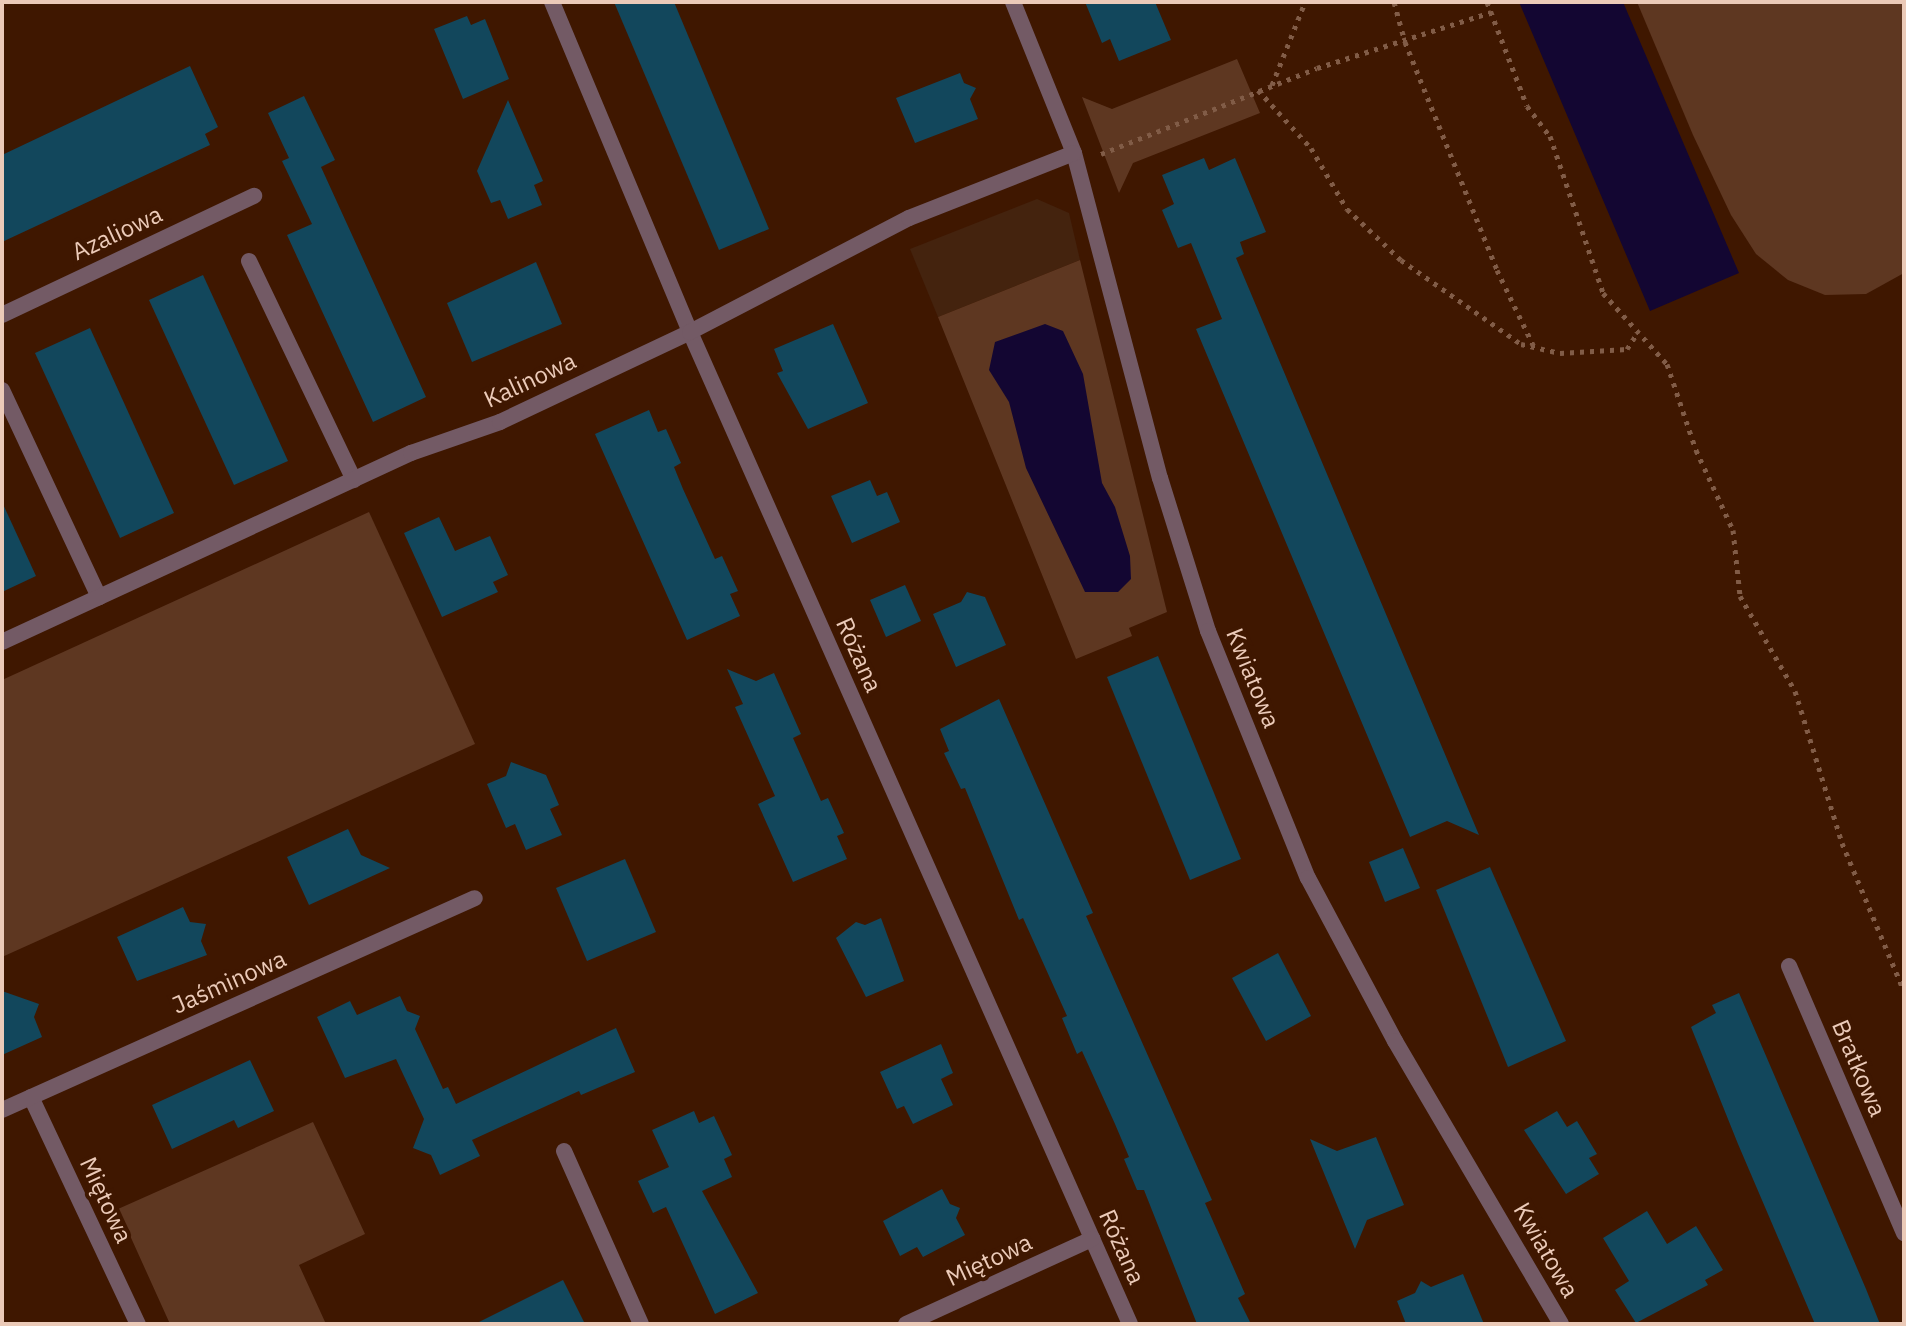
<!DOCTYPE html>
<meta charset="utf-8">
<style>
body{margin:0}
#map{position:relative;width:1906px;height:1326px;overflow:hidden;background:#3f1700;font-family:"IBM Plex Sans",sans-serif}
div>[style]{position:absolute}
.built>*{inset:0;background:#44230e}
.green>*{inset:0;background:#5e3721}
.water>*{inset:0;background:#130632}
.building>*{inset:0;background:#12475c}
.path>*{height:5px;margin-top:-2.5px;transform-origin:0;background:repeating-linear-gradient(90deg,#815c47 0 4px,transparent 0 10px)}
.lane>*{height:16px;margin:-8px;padding:0 8px;transform-origin:8px;border-radius:8px;background:#735a65}
.street>*{height:16px;margin:-8px;padding:0 8px;transform-origin:8px;border-radius:8px;background:#735a65}
span{translate:-50% -50%;white-space:nowrap;text-align:center;line-height:1.15;-webkit-text-stroke:8px #3f1700;paint-order:stroke}
.street-label{font-size:24px;color:#ebcab8}
.frame{position:absolute;inset:0;border:4px solid #ebcab8;pointer-events:none}
</style>
<div id="map">
<div class="built">
<div style="clip-path:polygon(1037px 199px,1069px 213px,1080px 260px,938px 317px,910px 249px)"></div>
</div>
<div class="green">
<div style="clip-path:polygon(1637px 2px,1904px 2px,1904px 273px,1866px 294px,1825px 295px,1788px 280px,1756px 254px,1731px 215px,1693px 135px)"></div>
<div style="clip-path:polygon(1237px 59px,1260px 113px,1133px 163px,1119px 193px,1082px 97px,1112px 109px)"></div>
<div style="clip-path:polygon(1080px 260px,1167px 612px,1129px 628px,1132px 636px,1076px 659px,938px 317px)"></div>
<div style="clip-path:polygon(369px 512px,475px 744px,2px 957px,2px 680px)"></div>
<div style="clip-path:polygon(313px 1122px,365px 1234px,299px 1265px,326px 1324px,170px 1324px,118px 1209px)"></div>
</div>
<div class="water">
<div style="clip-path:polygon(1519px 2px,1623px 2px,1739px 273px,1650px 311px)"></div>
<div style="clip-path:polygon(1045px 324px,1063px 331px,1083px 374px,1102px 483px,1115px 507px,1130px 556px,1131px 579px,1118px 592px,1085px 592px,1026px 468px,1009px 402px,989px 370px,995px 342px)"></div>
</div>
<div class="building">
<div style="clip-path:polygon(614px 2px,674px 2px,769px 229px,719px 250px)"></div>
<div style="clip-path:polygon(1085px 2px,1155px 2px,1171px 40px,1119px 61px,1110px 39px,1102px 43px)"></div>
<div style="clip-path:polygon(467px 16px,471px 25px,485px 19px,509px 79px,463px 99px,434px 29px)"></div>
<div style="clip-path:polygon(190px 66px,218px 127px,205px 134px,210px 145px,2px 242px,2px 155px)"></div>
<div style="clip-path:polygon(960px 73px,964px 83px,976px 88px,970px 99px,978px 119px,915px 143px,896px 98px)"></div>
<div style="clip-path:polygon(304px 96px,335px 160px,321px 167px,426px 397px,373px 422px,287px 235px,312px 224px,282px 161px,289px 158px,268px 113px)"></div>
<div style="clip-path:polygon(508px 100px,543px 181px,534px 185px,542px 205px,508px 219px,500px 200px,491px 203px,477px 171px)"></div>
<div style="clip-path:polygon(1204px 158px,1209px 170px,1235px 158px,1266px 232px,1240px 242px,1244px 254px,1236px 258px,1479px 835px,1447px 821px,1410px 837px,1196px 329px,1222px 319px,1191px 243px,1178px 248px,1162px 210px,1174px 204px,1162px 175px)"></div>
<div style="clip-path:polygon(536px 262px,562px 324px,472px 362px,447px 303px)"></div>
<div style="clip-path:polygon(203px 275px,288px 461px,234px 485px,149px 300px)"></div>
<div style="clip-path:polygon(833px 324px,868px 403px,808px 429px,777px 373px,783px 371px,774px 349px)"></div>
<div style="clip-path:polygon(90px 328px,174px 513px,120px 538px,35px 353px)"></div>
<div style="clip-path:polygon(649px 410px,658px 432px,666px 429px,681px 463px,674px 467px,683px 489px,715px 559px,722px 556px,738px 591px,730px 594px,740px 616px,687px 640px,595px 434px)"></div>
<div style="clip-path:polygon(870px 480px,877px 496px,887px 492px,900px 522px,852px 543px,831px 496px)"></div>
<div style="clip-path:polygon(2px 502px,36px 576px,2px 592px)"></div>
<div style="clip-path:polygon(439px 517px,455px 551px,490px 536px,508px 575px,493px 582px,498px 592px,442px 617px,404px 533px)"></div>
<div style="clip-path:polygon(905px 585px,921px 621px,886px 637px,870px 600px)"></div>
<div style="clip-path:polygon(967px 592px,985px 597px,1006px 645px,956px 667px,933px 614px,961px 602px)"></div>
<div style="clip-path:polygon(1158px 656px,1241px 859px,1190px 880px,1107px 677px)"></div>
<div style="clip-path:polygon(727px 669px,756px 681px,774px 673px,801px 734px,793px 738px,821px 801px,828px 798px,844px 833px,837px 836px,847px 859px,793px 882px,758px 804px,775px 796px,735px 707px,743px 704px)"></div>
<div style="clip-path:polygon(999px 699px,1093px 913px,1086px 916px,1212px 1200px,1205px 1203px,1245px 1294px,1238px 1298px,1251px 1324px,1197px 1324px,1144px 1190px,1137px 1190px,1124px 1159px,1129px 1157px,1115px 1124px,1082px 1051px,1077px 1054px,1062px 1018px,1067px 1016px,1023px 918px,1019px 920px,965px 788px,961px 789px,944px 753px,949px 751px,940px 729px)"></div>
<div style="clip-path:polygon(511px 762px,546px 775px,559px 805px,550px 809px,562px 835px,526px 850px,515px 824px,506px 828px,487px 784px,506px 776px)"></div>
<div style="clip-path:polygon(348px 829px,361px 855px,390px 868px,309px 905px,287px 857px)"></div>
<div style="clip-path:polygon(1403px 848px,1420px 888px,1385px 902px,1369px 862px)"></div>
<div style="clip-path:polygon(625px 859px,656px 932px,587px 961px,556px 888px)"></div>
<div style="clip-path:polygon(1490px 867px,1566px 1041px,1508px 1067px,1436px 890px)"></div>
<div style="clip-path:polygon(183px 907px,190px 922px,206px 924px,201px 941px,207px 955px,137px 981px,117px 937px)"></div>
<div style="clip-path:polygon(881px 918px,904px 981px,866px 997px,836px 938px,856px 922px,865px 925px)"></div>
<div style="clip-path:polygon(1278px 953px,1311px 1016px,1266px 1041px,1232px 978px)"></div>
<div style="clip-path:polygon(2px 991px,39px 1004px,34px 1017px,42px 1037px,2px 1055px)"></div>
<div style="clip-path:polygon(1739px 993px,1866px 1289px,1880px 1324px,1815px 1324px,1738px 1144px,1691px 1027px,1716px 1013px,1712px 1005px)"></div>
<div style="clip-path:polygon(400px 996px,407px 1011px,420px 1016px,415px 1029px,443px 1089px,448px 1087px,456px 1104px,616px 1028px,635px 1072px,581px 1095px,579px 1091px,472px 1140px,480px 1156px,440px 1175px,431px 1155px,413px 1148px,424px 1119px,396px 1059px,345px 1078px,317px 1017px,350px 1001px,357px 1015px)"></div>
<div style="clip-path:polygon(941px 1044px,953px 1073px,941px 1079px,953px 1105px,913px 1124px,904px 1106px,897px 1109px,880px 1072px)"></div>
<div style="clip-path:polygon(250px 1060px,274px 1111px,238px 1128px,234px 1120px,172px 1149px,152px 1105px)"></div>
<div style="clip-path:polygon(694px 1111px,699px 1123px,714px 1116px,732px 1155px,724px 1159px,732px 1177px,702px 1191px,758px 1293px,715px 1314px,666px 1207px,653px 1213px,638px 1181px,669px 1167px,652px 1130px)"></div>
<div style="clip-path:polygon(1557px 1111px,1567px 1127px,1577px 1121px,1597px 1154px,1589px 1158px,1599px 1174px,1566px 1194px,1524px 1130px)"></div>
<div style="clip-path:polygon(1376px 1137px,1404px 1205px,1367px 1220px,1355px 1249px,1310px 1139px,1337px 1151px)"></div>
<div style="clip-path:polygon(942px 1189px,950px 1204px,960px 1208px,956px 1218px,965px 1235px,923px 1257px,917px 1247px,900px 1256px,883px 1221px)"></div>
<div style="clip-path:polygon(1647px 1211px,1667px 1244px,1696px 1226px,1723px 1270px,1705px 1280px,1708px 1285px,1636px 1323px,1615px 1290px,1629px 1281px,1603px 1238px)"></div>
<div style="clip-path:polygon(1463px 1274px,1484px 1324px,1406px 1324px,1397px 1301px,1415px 1293px,1421px 1281px,1431px 1287px)"></div>
<div style="clip-path:polygon(563px 1280px,585px 1324px,475px 1324px)"></div>
</div>
<div class="path">
<div style="left:1394px;top:2px;width:41px;rotate:74.6deg"></div>
<div style="left:1405px;top:42px;width:246px;rotate:68deg"></div>
<div style="left:1497px;top:270px;width:85px;rotate:64.3deg"></div>
<div style="left:1487px;top:2px;width:111px;rotate:69deg"></div>
<div style="left:1527px;top:106px;width:38px;rotate:53deg"></div>
<div style="left:1550px;top:136px;width:166px;rotate:71.3deg"></div>
<div style="left:1603px;top:293px;width:96px;rotate:48deg"></div>
<div style="left:1667px;top:364px;width:91px;rotate:71.4deg"></div>
<div style="left:1696px;top:450px;width:88px;rotate:65.2deg"></div>
<div style="left:1733px;top:530px;width:66px;rotate:83.9deg"></div>
<div style="left:1740px;top:596px;width:110px;rotate:59.9deg"></div>
<div style="left:1795px;top:691px;width:159px;rotate:72.8deg"></div>
<div style="left:1842px;top:843px;width:160px;rotate:67.3deg"></div>
<div style="left:1272px;top:85px;width:89px;rotate:-68.3deg"></div>
<div style="left:1258px;top:90px;width:79px;rotate:47.6deg"></div>
<div style="left:1311px;top:148px;width:71px;rotate:59.5deg"></div>
<div style="left:1347px;top:209px;width:74px;rotate:43.4deg"></div>
<div style="left:1401px;top:260px;width:146px;rotate:35deg"></div>
<div style="left:1521px;top:344px;width:40px;rotate:13deg"></div>
<div style="left:1560px;top:353px;width:67px;rotate:-3.4deg"></div>
<div style="left:1627px;top:349px;width:20px;rotate:-57deg"></div>
<div style="left:1101px;top:154px;width:232px;rotate:-21.7deg"></div>
<div style="left:1317px;top:68px;width:183px;rotate:-17.8deg"></div>
</div>
<div class="lane">
<div style="left:249px;top:261px;width:243px;rotate:64.4deg"></div>
<div style="left:2px;top:390px;width:229px;rotate:64.9deg"></div>
</div>
<div class="street">
<div style="left:552px;top:2px;width:358px;rotate:67.3deg"></div>
<div style="left:690px;top:332px;width:1085px;rotate:66.08deg"></div>
<div style="left:1013px;top:2px;width:163px;rotate:68deg"></div>
<div style="left:1074px;top:153px;width:336px;rotate:75.2deg"></div>
<div style="left:1160px;top:478px;width:160px;rotate:72.6deg"></div>
<div style="left:1208px;top:631px;width:266px;rotate:68deg"></div>
<div style="left:1308px;top:878px;width:185px;rotate:61.9deg"></div>
<div style="left:1395px;top:1041px;width:328px;rotate:59.6deg"></div>
<div style="left:2px;top:315px;width:279px;rotate:-25.3deg"></div>
<div style="left:2px;top:642px;width:451px;rotate:-24.8deg"></div>
<div style="left:411px;top:453px;width:94px;rotate:-19.2deg"></div>
<div style="left:500px;top:422px;width:210px;rotate:-25.3deg"></div>
<div style="left:690px;top:332px;width:247px;rotate:-27.5deg"></div>
<div style="left:909px;top:218px;width:177px;rotate:-21.5deg"></div>
<div style="left:1789px;top:966px;width:291px;rotate:66.7deg"></div>
<div style="left:31px;top:1097px;width:251px;rotate:64.8deg"></div>
<div style="left:2px;top:1110px;width:518px;rotate:-24.14deg"></div>
<div style="left:564px;top:1151px;width:189px;rotate:66deg"></div>
<div style="left:906px;top:1324px;width:205px;rotate:-24.6deg"></div>
</div>
<div class="street-label">
<span style="left:117px;top:233px;rotate:-25deg">Azaliowa</span>
<span style="left:530px;top:380px;rotate:-25deg">Kalinowa</span>
<span style="left:859px;top:655px;rotate:66deg">Różana</span>
<span style="left:1253px;top:678px;rotate:68deg">Kwiatowa</span>
<span style="left:229px;top:982px;rotate:-24deg">Jaśminowa</span>
<span style="left:1859px;top:1068px;rotate:67deg">Bratkowa</span>
<span style="left:106px;top:1200px;rotate:65deg">Miętowa</span>
<span style="left:1122px;top:1247px;rotate:66deg">Różana</span>
<span style="left:1546px;top:1250px;rotate:60deg">Kwiatowa</span>
<span style="left:989px;top:1260px;rotate:-25deg">Miętowa</span>
</div>
<div class="frame"></div>
</div>
